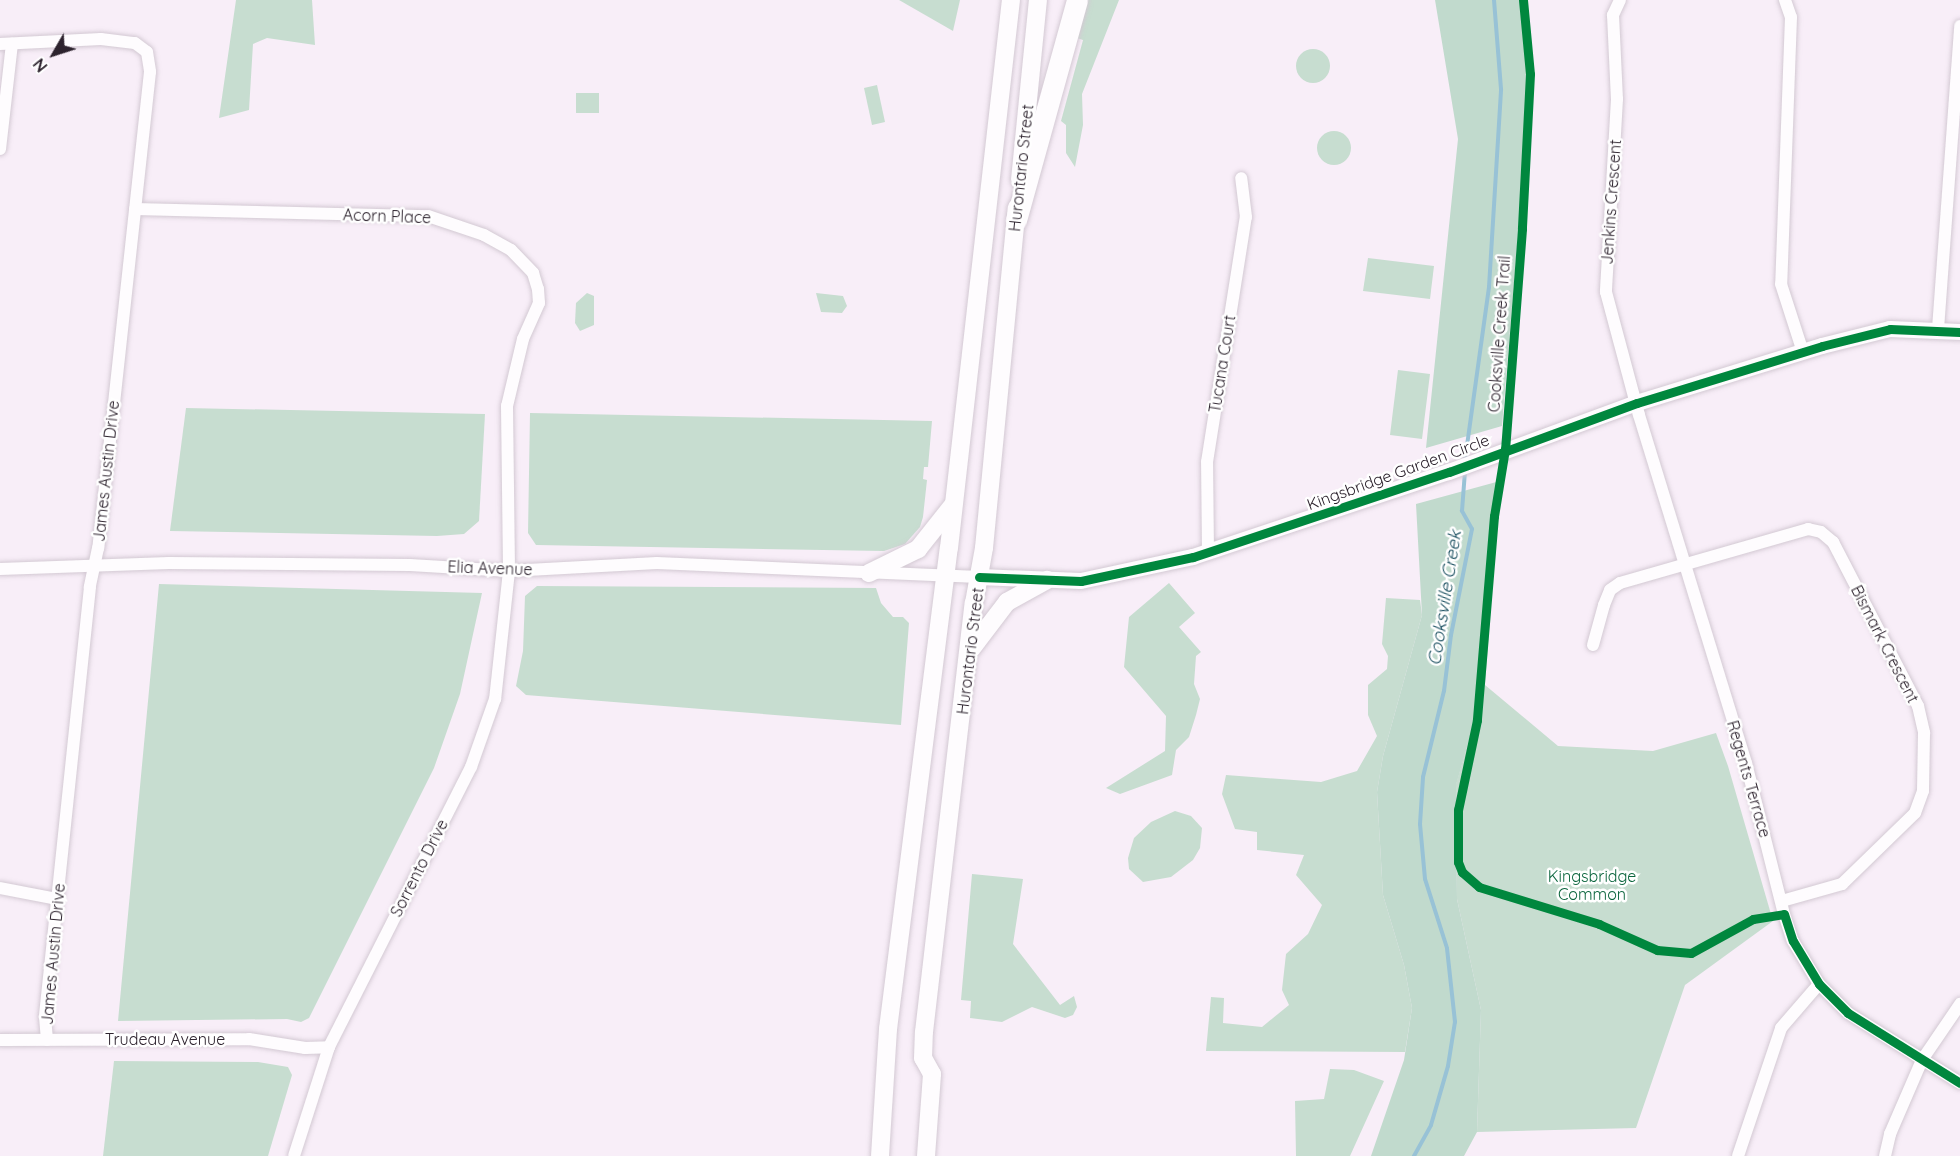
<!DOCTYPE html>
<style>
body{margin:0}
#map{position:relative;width:1960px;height:1156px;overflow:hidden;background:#f8eef8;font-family:Quicksand,sans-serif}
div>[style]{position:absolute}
.green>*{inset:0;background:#c7ddd0}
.round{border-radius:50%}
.forest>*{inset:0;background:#c1dacd}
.stream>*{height:4px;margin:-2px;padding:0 2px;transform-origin:2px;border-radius:2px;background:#98c2d6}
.roads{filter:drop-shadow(0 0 2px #d3c9d3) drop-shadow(0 0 2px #d3c9d3)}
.street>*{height:12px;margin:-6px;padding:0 6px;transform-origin:6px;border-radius:6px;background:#fefcfe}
.secondary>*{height:16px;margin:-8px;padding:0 8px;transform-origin:8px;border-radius:8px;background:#fefcfe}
.primary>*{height:18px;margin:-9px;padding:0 9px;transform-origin:9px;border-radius:9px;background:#fefcfe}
.highway>*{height:21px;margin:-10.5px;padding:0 10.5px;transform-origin:10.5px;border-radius:10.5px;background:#fefcfe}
.cycleway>*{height:9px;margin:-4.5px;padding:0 4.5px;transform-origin:4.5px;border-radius:4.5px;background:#00873e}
span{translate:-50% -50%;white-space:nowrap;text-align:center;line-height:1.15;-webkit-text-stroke:5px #fff;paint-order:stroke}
.street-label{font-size:16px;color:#2d232e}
.park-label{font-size:16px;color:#0c663e}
.water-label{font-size:18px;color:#164c5d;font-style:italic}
.north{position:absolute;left:24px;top:24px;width:60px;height:60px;-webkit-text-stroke:4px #fff;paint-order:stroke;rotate:231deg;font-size:16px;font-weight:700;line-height:24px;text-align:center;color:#2d232e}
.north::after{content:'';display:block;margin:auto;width:21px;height:27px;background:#2d232e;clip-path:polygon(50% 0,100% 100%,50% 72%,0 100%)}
</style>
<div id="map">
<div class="green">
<div style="clip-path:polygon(236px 0,312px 0,315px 45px,267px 38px,253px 44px,249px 110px,219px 118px)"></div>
<div style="clip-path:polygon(899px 0,960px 0,953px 31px)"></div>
<div style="clip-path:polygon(1088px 0,1119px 0,1082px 94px,1083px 125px,1075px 167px,1066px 153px,1066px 125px,1061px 121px,1083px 40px,1074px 37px)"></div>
<div class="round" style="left:1296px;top:49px;width:34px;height:34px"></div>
<div style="clip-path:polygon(877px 85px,885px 122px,872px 125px,864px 88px)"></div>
<div style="clip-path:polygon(576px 93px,599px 93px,599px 113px,576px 113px)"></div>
<div class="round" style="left:1317px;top:131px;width:34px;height:34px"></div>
<div style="clip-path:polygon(1368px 258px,1434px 266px,1430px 299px,1363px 291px)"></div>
<div style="clip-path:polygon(587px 293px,594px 296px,594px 325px,580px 331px,575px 323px,576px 303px)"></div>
<div style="clip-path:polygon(816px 293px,843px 296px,847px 306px,842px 313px,821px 312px)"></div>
<div style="clip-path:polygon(1398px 370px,1430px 374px,1422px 439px,1390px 435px)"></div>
<div style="clip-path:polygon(186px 408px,485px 414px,479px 521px,464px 534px,437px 536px,170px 531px)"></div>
<div style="clip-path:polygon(530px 413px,932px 421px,928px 467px,924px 467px,923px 479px,927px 480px,923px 517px,920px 527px,905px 544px,884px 551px,536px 545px,528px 533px)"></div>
<div style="clip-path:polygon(1169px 583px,1195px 613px,1179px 627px,1201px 652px,1196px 656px,1194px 684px,1200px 699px,1196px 715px,1189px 737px,1176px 750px,1172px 775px,1120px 794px,1106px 788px,1165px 751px,1166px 716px,1124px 667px,1129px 617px)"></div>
<div style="clip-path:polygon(159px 584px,482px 593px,460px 694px,434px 768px,309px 1018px,301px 1022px,287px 1019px,118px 1021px)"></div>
<div style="clip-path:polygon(537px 586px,876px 588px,881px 603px,893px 617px,903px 617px,909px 623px,901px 725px,526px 695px,516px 686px,523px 651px,525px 596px)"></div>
<div style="clip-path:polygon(1386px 598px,1420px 600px,1422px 615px,1383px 756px,1377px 792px,1383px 895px,1404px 965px,1412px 1008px,1405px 1052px,1206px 1051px,1211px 997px,1224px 998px,1223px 1023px,1262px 1027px,1289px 1005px,1282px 990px,1286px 954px,1308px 934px,1322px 905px,1296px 875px,1304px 855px,1257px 850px,1257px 832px,1235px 829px,1222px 794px,1226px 775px,1321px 782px,1357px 771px,1377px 736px,1368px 715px,1368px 685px,1387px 669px,1388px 656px,1382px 644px)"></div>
<div style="clip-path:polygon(1485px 685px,1558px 746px,1653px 751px,1716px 733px,1728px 766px,1773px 921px,1685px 985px,1636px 1128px,1477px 1132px,1481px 1010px,1457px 899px,1456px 784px)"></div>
<div style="clip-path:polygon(1175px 811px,1191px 816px,1202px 828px,1200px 848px,1193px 860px,1171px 877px,1143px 882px,1129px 869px,1128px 858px,1134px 838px,1151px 822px)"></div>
<div style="clip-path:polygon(972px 874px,1023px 879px,1013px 944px,1060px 1005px,1074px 996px,1077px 1007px,1073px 1015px,1065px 1018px,1032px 1007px,1002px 1022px,970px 1018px,971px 1001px,961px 1000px)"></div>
<div style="clip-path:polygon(114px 1061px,258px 1062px,288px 1067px,292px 1075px,268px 1156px,103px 1156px)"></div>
<div style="clip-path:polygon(1330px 1069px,1354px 1070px,1384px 1081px,1350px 1156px,1296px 1156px,1295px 1101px,1324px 1099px)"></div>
</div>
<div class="forest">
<div style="clip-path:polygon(1435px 0,1523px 0,1531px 79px,1502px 426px,1426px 448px,1458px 139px)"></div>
<div style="clip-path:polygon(1500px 481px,1485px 685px,1456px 785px,1457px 899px,1481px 1010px,1477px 1132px,1464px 1156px,1371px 1156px,1404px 1060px,1412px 1008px,1404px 965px,1383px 895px,1377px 792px,1383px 756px,1422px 615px,1416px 504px)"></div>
</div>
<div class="stream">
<div style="left:1465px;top:460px;width:175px;rotate:-82.1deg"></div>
<div style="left:1489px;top:287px;width:198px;rotate:-86.5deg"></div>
<div style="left:1501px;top:89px;width:89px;rotate:-94.5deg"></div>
<div style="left:1414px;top:1156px;width:35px;rotate:-61deg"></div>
<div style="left:1431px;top:1125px;width:61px;rotate:-73.9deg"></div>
<div style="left:1448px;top:1066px;width:45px;rotate:-81deg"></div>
<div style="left:1455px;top:1022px;width:74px;rotate:-96.2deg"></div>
<div style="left:1447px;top:948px;width:72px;rotate:-107.7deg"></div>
<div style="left:1425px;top:879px;width:55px;rotate:-95.2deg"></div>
<div style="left:1420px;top:824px;width:47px;rotate:-86.3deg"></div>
<div style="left:1423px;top:777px;width:89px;rotate:-76.3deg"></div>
<div style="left:1444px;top:691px;width:56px;rotate:-82.9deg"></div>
<div style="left:1451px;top:635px;width:108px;rotate:-78.8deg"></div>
<div style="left:1472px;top:529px;width:21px;rotate:-119deg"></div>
<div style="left:1462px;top:511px;width:40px;rotate:-85.7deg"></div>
</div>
<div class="roads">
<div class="street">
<div style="left:1620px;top:0;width:17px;rotate:115deg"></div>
<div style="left:1613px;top:15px;width:84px;rotate:87.3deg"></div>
<div style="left:1617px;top:99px;width:193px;rotate:93.3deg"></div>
<div style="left:1606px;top:292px;width:127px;rotate:75deg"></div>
<div style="left:1639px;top:415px;width:364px;rotate:72.9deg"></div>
<div style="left:1746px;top:763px;width:156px;rotate:75.9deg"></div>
<div style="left:1784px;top:914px;width:28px;rotate:72deg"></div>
<div style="left:1793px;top:941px;width:50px;rotate:58.8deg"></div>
<div style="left:1819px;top:984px;width:41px;rotate:45deg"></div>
<div style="left:1848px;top:1013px;width:132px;rotate:32deg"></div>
<div style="left:1785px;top:0;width:18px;rotate:71deg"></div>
<div style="left:1791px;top:17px;width:267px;rotate:92.1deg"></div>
<div style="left:1781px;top:284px;width:71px;rotate:72.1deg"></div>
<div style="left:0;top:44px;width:101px;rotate:-2.8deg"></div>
<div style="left:101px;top:39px;width:34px;rotate:7deg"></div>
<div style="left:135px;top:43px;width:15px;rotate:37deg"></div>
<div style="left:147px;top:52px;width:20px;rotate:81deg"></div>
<div style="left:150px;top:72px;width:479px;rotate:96.2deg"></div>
<div style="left:98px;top:548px;width:40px;rotate:102deg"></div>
<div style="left:90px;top:587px;width:432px;rotate:96deg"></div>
<div style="left:45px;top:1017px;width:23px;rotate:85deg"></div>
<div style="left:0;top:149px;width:106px;rotate:-83.5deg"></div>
<div style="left:135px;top:209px;width:293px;rotate:1.4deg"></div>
<div style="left:428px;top:216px;width:59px;rotate:18.7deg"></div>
<div style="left:484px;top:235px;width:31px;rotate:29deg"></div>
<div style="left:511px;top:250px;width:32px;rotate:46deg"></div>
<div style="left:533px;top:273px;width:17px;rotate:73deg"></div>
<div style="left:538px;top:289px;width:14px;rotate:86deg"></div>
<div style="left:539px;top:303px;width:39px;rotate:114deg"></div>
<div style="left:523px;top:339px;width:69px;rotate:103.4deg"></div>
<div style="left:507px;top:406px;width:165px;rotate:89.3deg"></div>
<div style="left:509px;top:571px;width:129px;rotate:96.2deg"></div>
<div style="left:495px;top:699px;width:72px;rotate:109.4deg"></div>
<div style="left:471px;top:767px;width:314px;rotate:116.9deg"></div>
<div style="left:329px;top:1047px;width:114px;rotate:107.8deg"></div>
<div style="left:1938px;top:329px;width:304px;rotate:-85.8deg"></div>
<div style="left:1208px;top:552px;width:90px;rotate:-90.6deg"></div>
<div style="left:1207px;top:462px;width:248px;rotate:-81deg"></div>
<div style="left:1246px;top:217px;width:39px;rotate:-97deg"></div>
<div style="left:0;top:569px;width:169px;rotate:-2deg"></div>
<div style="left:169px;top:563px;width:241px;rotate:0.5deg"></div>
<div style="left:410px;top:565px;width:99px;rotate:3.5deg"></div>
<div style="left:509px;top:571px;width:148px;rotate:-3.1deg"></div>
<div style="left:657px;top:563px;width:322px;rotate:2.5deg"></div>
<div style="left:1593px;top:645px;width:41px;rotate:-74.6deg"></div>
<div style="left:1604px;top:605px;width:16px;rotate:-68deg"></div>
<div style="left:1610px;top:590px;width:12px;rotate:-35deg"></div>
<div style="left:1620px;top:583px;width:196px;rotate:-16deg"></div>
<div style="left:1808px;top:529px;width:13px;rotate:13deg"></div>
<div style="left:1821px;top:532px;width:16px;rotate:40deg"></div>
<div style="left:1833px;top:542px;width:185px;rotate:62.6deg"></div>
<div style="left:1918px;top:706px;width:28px;rotate:77deg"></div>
<div style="left:1924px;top:733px;width:58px;rotate:91deg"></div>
<div style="left:1923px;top:791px;width:23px;rotate:110deg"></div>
<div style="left:1915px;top:813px;width:102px;rotate:135.8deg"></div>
<div style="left:1842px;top:884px;width:62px;rotate:164.2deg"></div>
<div style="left:0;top:888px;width:58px;rotate:10.9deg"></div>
<div style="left:0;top:1040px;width:249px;rotate:-0.2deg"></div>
<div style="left:249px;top:1039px;width:57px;rotate:9.1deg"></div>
<div style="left:305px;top:1048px;width:24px;rotate:-2deg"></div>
<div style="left:1738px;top:1156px;width:135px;rotate:-71.4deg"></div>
<div style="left:1781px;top:1028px;width:58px;rotate:-49.2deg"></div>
<div style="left:1885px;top:1156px;width:23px;rotate:-77deg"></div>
<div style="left:1890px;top:1134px;width:81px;rotate:-66.6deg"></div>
<div style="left:1922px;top:1060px;width:68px;rotate:-55.8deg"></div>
</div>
<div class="secondary">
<div style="left:979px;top:577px;width:102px;rotate:2.2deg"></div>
<div style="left:1081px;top:581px;width:115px;rotate:-12.1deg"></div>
<div style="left:1193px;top:557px;width:270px;rotate:-18.4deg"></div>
<div style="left:1449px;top:472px;width:200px;rotate:-20.2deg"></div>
<div style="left:1637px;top:403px;width:194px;rotate:-17.1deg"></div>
<div style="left:1822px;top:346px;width:70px;rotate:-14deg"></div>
<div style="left:1890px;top:329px;width:70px;rotate:2.5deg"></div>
</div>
<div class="primary">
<div style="left:1020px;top:180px;width:181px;rotate:-84.3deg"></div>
<div style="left:869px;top:573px;width:55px;rotate:-26.1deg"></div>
<div style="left:918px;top:549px;width:56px;rotate:-51.5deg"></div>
<div style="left:972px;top:648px;width:58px;rotate:-52.7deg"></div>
<div style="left:1007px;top:602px;width:46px;rotate:-28.8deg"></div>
<div style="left:880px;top:1156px;width:127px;rotate:-86.4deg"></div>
<div style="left:888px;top:1029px;width:485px;rotate:-82.8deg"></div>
<div style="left:949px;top:548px;width:551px;rotate:-83.55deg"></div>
<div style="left:926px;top:1156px;width:82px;rotate:-85.8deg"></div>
<div style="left:932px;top:1074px;width:18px;rotate:-119deg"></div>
<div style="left:923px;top:1058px;width:26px;rotate:-88deg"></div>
<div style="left:924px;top:1032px;width:432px;rotate:-83.4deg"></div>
<div style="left:974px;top:603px;width:56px;rotate:-79.7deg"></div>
<div style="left:984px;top:548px;width:342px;rotate:-84.5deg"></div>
</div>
<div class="highway">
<div style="left:1016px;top:220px;width:228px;rotate:-74.5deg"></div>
</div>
</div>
<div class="cycleway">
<div style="left:1523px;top:0;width:74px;rotate:84.6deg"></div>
<div style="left:1530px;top:74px;width:155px;rotate:93deg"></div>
<div style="left:1522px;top:229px;width:221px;rotate:94.4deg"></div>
<div style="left:1505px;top:449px;width:68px;rotate:99.3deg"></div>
<div style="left:1494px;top:516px;width:205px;rotate:94.8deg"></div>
<div style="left:1477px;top:720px;width:92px;rotate:101.9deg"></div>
<div style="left:1458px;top:810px;width:52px;rotate:90deg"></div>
<div style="left:1458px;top:862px;width:11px;rotate:68deg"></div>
<div style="left:1462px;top:872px;width:23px;rotate:41deg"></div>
<div style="left:1479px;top:887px;width:126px;rotate:17.1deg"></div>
<div style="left:1599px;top:924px;width:64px;rotate:24.1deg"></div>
<div style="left:1657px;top:950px;width:34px;rotate:5deg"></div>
<div style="left:1691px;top:953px;width:71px;rotate:-28.7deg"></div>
<div style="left:1753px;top:919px;width:31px;rotate:-9deg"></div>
<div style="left:1784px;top:914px;width:28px;rotate:72deg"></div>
<div style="left:1793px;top:941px;width:50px;rotate:58.8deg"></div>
<div style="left:1819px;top:984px;width:41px;rotate:45deg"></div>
<div style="left:1848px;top:1013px;width:132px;rotate:32deg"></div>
<div style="left:979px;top:577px;width:102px;rotate:2.2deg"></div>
<div style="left:1081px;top:581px;width:115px;rotate:-12.1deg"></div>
<div style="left:1193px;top:557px;width:270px;rotate:-18.4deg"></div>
<div style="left:1449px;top:472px;width:200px;rotate:-20.2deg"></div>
<div style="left:1637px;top:403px;width:194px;rotate:-17.1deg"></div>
<div style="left:1822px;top:346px;width:70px;rotate:-14deg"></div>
<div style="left:1890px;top:329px;width:70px;rotate:2.5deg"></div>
</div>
<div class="street-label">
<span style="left:1021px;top:168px;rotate:-84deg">Hurontario Street</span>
<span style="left:1611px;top:202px;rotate:-86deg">Jenkins Crescent</span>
<span style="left:387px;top:216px;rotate:2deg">Acorn Place</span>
<span style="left:1499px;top:334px;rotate:-86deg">Cooksville Creek Trail</span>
<span style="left:1222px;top:364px;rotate:-81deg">Tucana Court</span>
<span style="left:106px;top:471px;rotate:-84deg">James Austin Drive</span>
<span style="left:1398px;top:472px;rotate:-20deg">Kingsbridge Garden Circle</span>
<span style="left:490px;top:568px;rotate:2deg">Elia Avenue</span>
<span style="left:1885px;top:644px;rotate:63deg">Bismark Crescent</span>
<span style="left:970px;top:651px;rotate:-83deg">Hurontario Street</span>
<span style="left:1749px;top:779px;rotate:74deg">Regents Terrace</span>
<span style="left:419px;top:868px;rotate:-63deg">Sorrento Drive</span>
<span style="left:53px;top:954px;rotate:-85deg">James Austin Drive</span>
<span style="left:165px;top:1039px">Trudeau Avenue</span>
</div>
<div class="park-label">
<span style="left:1592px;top:885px">Kingsbridge<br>Common</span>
</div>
<div class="water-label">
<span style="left:1445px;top:598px;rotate:-81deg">Cooksville Creek</span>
</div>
<div class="north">N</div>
</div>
